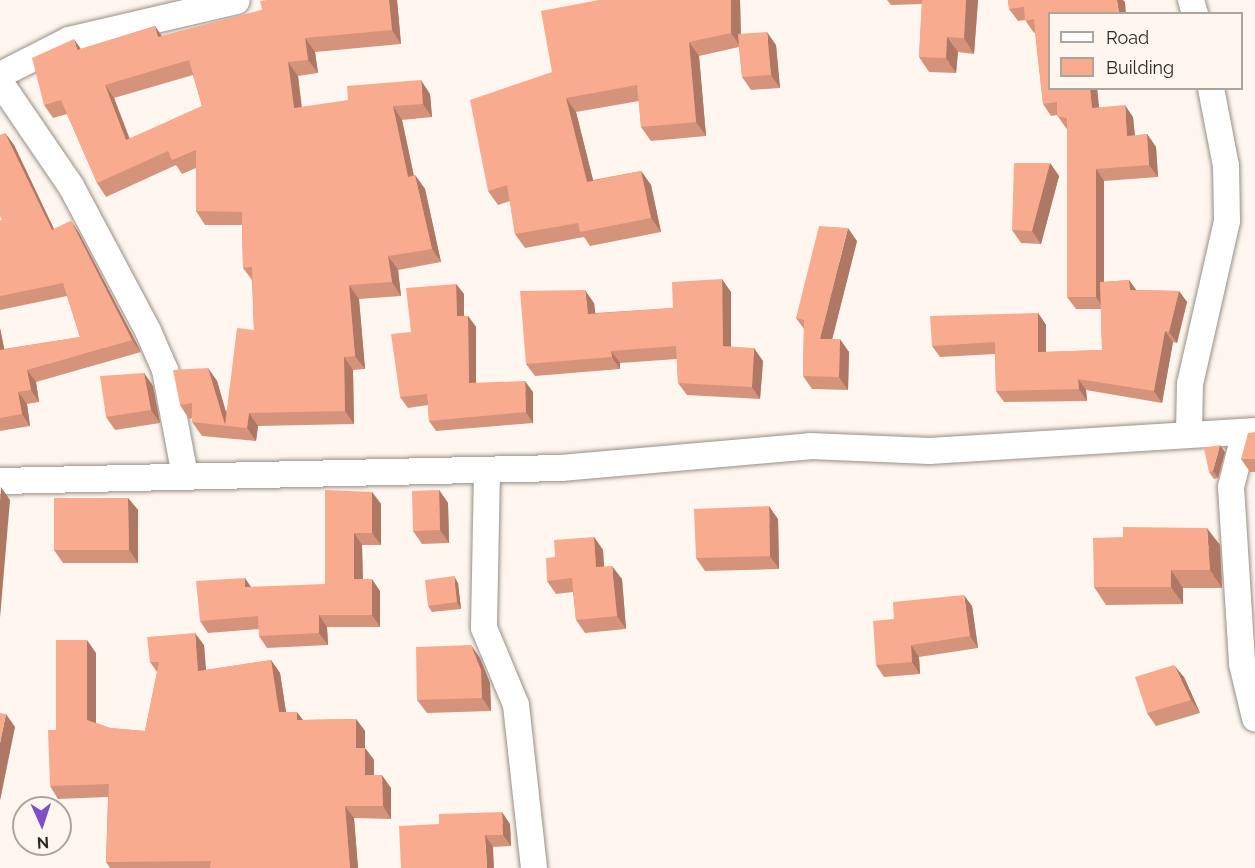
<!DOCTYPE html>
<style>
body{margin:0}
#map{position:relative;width:1255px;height:868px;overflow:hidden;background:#fff7ef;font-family:Raleway,sans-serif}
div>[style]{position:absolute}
.roads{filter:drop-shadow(0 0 2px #988f86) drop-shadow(0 0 2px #988f86)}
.street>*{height:26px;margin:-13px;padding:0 13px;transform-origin:13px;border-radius:13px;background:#fff}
.wall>*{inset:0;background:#d6937b}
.shaded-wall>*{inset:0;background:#ae7864}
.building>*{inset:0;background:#f9ab8f}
span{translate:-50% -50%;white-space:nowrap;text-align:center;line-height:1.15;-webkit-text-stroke:4.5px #fff7ef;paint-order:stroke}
.legend{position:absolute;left:1048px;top:12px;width:195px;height:78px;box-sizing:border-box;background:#fff7ef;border:2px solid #aba59e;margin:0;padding:8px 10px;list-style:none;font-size:18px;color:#2c2925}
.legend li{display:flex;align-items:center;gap:12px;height:30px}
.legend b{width:30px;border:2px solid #aba59e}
.north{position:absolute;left:12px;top:796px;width:60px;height:60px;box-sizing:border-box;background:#fff7ef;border:2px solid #aba59e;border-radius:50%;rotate:177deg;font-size:16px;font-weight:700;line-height:24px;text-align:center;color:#2c2925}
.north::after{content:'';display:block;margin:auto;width:21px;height:27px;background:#7f4fc8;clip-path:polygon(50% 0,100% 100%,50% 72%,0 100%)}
</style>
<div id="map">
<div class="roads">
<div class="street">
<div style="left:1191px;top:0;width:15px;rotate:74deg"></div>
<div style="left:0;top:75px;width:77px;rotate:-26.9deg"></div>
<div style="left:69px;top:40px;width:172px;rotate:-13.1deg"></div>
<div style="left:0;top:82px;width:126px;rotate:55.7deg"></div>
<div style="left:71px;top:186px;width:164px;rotate:62deg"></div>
<div style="left:148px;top:331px;width:43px;rotate:66.4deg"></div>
<div style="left:165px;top:370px;width:108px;rotate:79.3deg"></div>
<div style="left:1245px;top:432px;width:57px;rotate:104.3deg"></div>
<div style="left:1231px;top:487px;width:177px;rotate:86.4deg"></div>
<div style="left:1242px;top:664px;width:56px;rotate:76.5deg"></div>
<div style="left:1189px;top:434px;width:50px;rotate:-88.9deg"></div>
<div style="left:1190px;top:384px;width:167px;rotate:-77.2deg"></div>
<div style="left:1227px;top:221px;width:55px;rotate:-91deg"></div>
<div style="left:1226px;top:166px;width:79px;rotate:-100.9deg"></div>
<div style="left:487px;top:470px;width:158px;rotate:91.1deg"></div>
<div style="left:484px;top:628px;width:83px;rotate:67.4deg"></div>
<div style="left:516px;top:705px;width:164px;rotate:83.7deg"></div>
<div style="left:0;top:481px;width:561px;rotate:-1.33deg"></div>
<div style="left:561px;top:468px;width:250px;rotate:-5deg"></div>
<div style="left:810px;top:446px;width:120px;rotate:2.4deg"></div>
<div style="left:930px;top:451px;width:326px;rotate:-3.5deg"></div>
</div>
</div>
<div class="wall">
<div style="clip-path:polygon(evenodd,267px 0,397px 0,401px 44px,315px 52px,318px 73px,298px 76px,302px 107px,430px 94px,432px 117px,402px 120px,414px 176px,415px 175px,425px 189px,441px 262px,398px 270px,401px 296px,359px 299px,365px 369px,353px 370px,354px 424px,258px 426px,256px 441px,202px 436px,192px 422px,192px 418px,189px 419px,180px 405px,208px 368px,217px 381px,226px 412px,254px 330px,252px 280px,243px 268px,242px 225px,205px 225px,196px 211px,196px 168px,182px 174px,176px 165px,106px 197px,97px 183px,67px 114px,53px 118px,44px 105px,81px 49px,155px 26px,162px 36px,262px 10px,267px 0,193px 75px,202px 106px,130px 139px,114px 98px,193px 75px)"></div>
<div style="clip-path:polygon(599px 0,740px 0,741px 34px,776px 45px,780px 88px,751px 90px,742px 77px,739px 47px,699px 56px,706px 136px,651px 141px,641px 127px,639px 101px,576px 112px,593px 180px,641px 171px,651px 185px,661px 232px,590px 246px,584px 237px,525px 248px,515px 234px,510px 201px,498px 205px,488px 191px)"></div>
<div style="clip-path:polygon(887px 0,978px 0,974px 54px,958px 52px,956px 73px,929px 72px,919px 57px,922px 4px,891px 5px)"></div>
<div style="clip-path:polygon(1008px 0,1125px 2px,1050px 14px,1050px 88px,1097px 88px,1099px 107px,1133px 117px,1135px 136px,1147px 134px,1156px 147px,1158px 177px,1104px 181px,1104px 282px,1129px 280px,1136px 290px,1179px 291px,1187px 302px,1177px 343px,1173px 342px,1162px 403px,1086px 390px,1087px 401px,1004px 402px,996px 391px,995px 354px,940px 357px,932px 346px,1038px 313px,1046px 325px,1046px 352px,1102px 350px,1101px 309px,1076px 309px,1067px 297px,1067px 129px,1066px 128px,1057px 115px,1051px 116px,1043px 104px,1035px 32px,1034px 33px,1025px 20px,1018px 21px,1009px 9px)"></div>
<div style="clip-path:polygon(5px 133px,14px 145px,54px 229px,71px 221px,79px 233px,141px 352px,36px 382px,39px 402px,27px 404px,30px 426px,0 431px,0 328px,4px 349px,80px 337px,67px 296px,0 310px,0 221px,2px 220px)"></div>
<div style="clip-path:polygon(1050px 163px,1059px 176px,1041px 244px,1021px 243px,1012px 230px)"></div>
<div style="clip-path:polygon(857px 241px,832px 339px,849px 352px,848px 390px,812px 389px,803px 376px,804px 329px,796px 318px)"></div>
<div style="clip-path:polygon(456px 284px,464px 294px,464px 316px,468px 316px,476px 327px,476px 383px,533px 392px,533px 423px,436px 431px,429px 421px,428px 405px,408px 408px,400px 397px,411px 332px)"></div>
<div style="clip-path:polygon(731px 292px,731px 347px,763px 361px,760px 399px,687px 395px,678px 383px,677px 359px,620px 363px,620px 369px,535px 376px,526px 364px,594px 303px,595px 313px,673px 308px)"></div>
<div style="clip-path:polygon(144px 373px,153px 386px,160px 423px,115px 430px,106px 417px)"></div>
<div style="clip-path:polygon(1255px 432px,1255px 472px,1250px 472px,1241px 459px)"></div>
<div style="clip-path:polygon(1225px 452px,1218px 478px,1214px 479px,1209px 472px)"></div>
<div style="clip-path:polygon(439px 490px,448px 503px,449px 543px,422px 544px,413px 531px)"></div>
<div style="clip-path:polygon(372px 492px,381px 504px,381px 545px,362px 545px,363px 579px,380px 591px,380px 627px,327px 627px,328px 645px,267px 648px,259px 636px,259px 629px,208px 633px,200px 621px,325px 584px)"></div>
<div style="clip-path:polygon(128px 498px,138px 510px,138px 563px,63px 563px,54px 550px)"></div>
<div style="clip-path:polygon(778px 519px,779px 569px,705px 571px,696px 558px)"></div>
<div style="clip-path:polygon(594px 537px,603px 550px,604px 567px,622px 579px,626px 629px,585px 633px,576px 620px,573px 592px,556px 594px,547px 581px,555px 557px)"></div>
<div style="clip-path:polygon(1220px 545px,1222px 588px,1183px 588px,1183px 604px,1106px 605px,1094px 587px)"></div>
<div style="clip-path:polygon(458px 583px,461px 609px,432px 612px,428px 606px)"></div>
<div style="clip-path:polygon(972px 606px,978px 648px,919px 657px,920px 674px,884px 677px,876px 665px,894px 619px)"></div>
<div style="clip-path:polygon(204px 645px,206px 670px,271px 660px,280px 673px,286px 712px,303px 720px,356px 719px,365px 731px,365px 748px,374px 760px,374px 775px,391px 788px,391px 819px,354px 818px,358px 868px,110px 868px,106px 862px,108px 797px,58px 799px,50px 786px,56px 730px,96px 653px,96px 723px,110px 728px,145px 731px,157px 672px,150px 662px)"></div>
<div style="clip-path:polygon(480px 658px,490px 683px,491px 711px,427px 713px,417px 700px)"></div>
<div style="clip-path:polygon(1184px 677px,1200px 713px,1156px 726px,1147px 713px)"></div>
<div style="clip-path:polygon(439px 824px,510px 824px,511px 846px,493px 847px)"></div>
</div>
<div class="shaded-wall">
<div style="clip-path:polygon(389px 0,397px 0,401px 44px,392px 30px)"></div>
<div style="clip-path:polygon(731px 0,740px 0,741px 47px,731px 33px)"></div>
<div style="clip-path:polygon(966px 0,978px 0,974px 54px,964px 38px)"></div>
<div style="clip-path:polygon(1117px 0,1123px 0,1125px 2px,1126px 14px,1119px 14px)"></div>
<div style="clip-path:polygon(155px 26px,164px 40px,158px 37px)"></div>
<div style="clip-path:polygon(767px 32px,776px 45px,780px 88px,771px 75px)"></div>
<div style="clip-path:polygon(947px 37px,958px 52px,956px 73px,946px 58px)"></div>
<div style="clip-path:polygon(305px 38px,315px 52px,318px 73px,308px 60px)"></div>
<div style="clip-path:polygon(74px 39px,83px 52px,77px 50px)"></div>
<div style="clip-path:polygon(689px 42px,699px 56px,706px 136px,696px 122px)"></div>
<div style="clip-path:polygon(288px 62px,298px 76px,303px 122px,294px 108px)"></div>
<div style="clip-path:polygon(421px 80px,430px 94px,432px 117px,423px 104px)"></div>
<div style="clip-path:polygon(105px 85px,114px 98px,135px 154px,126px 140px)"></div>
<div style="clip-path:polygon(1090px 88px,1097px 88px,1100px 120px,1092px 108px)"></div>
<div style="clip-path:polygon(566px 98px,576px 112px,597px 196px,587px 182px)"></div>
<div style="clip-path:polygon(1125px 105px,1133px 117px,1136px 149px,1127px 136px)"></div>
<div style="clip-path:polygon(393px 106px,402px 120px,417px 191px,408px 177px)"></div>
<div style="clip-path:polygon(5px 133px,14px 145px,60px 242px,52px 230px)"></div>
<div style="clip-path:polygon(1147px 134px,1156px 147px,1158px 177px,1149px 165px)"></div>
<div style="clip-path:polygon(1050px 163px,1059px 176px,1041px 244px,1032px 231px)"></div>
<div style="clip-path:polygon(1096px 169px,1104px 181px,1104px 309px,1096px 297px)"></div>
<div style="clip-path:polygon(641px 171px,651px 185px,661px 232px,651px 218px)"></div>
<div style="clip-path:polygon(415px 175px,425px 189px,441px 262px,432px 249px)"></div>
<div style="clip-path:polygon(71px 221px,79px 233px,141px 352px,132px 340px)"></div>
<div style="clip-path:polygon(848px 228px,857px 241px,829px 352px,820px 339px)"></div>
<div style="clip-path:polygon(388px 256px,398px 270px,401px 296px,392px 282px)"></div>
<div style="clip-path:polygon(722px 279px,731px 292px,731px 359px,723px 346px)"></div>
<div style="clip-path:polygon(1129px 280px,1137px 291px,1130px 290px)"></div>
<div style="clip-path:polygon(456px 284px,464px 294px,464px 327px,457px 316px)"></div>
<div style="clip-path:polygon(349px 285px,359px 299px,365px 369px,355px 356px)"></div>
<div style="clip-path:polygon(585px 290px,594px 303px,597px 326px,588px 314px)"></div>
<div style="clip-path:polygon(1179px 291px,1187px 302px,1177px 343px,1169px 332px)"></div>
<div style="clip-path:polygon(1038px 313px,1046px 325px,1046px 363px,1038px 352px)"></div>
<div style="clip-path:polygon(468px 316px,476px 327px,476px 394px,469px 383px)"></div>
<div style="clip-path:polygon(0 328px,7px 362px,0 353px)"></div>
<div style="clip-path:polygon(1165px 331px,1173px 342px,1162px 403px,1154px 391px)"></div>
<div style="clip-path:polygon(840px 339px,849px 352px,848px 390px,839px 377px)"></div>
<div style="clip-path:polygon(754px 348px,763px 361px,760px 399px,752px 387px)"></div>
<div style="clip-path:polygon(611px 351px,620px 363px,620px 369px,612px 357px)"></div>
<div style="clip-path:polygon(344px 357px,353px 370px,354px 424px,345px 411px)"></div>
<div style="clip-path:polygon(208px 368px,217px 381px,230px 426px,225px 425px)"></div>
<div style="clip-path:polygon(27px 370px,36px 382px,39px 402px,31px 390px)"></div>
<div style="clip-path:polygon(144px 373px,153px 386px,160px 423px,151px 410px)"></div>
<div style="clip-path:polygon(1078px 379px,1086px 390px,1087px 401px,1079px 389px)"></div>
<div style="clip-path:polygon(525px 381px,533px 392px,533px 423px,526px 412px)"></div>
<div style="clip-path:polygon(18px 392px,27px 404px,30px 426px,22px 414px)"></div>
<div style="clip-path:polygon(249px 413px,258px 426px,256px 441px,247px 428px)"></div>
<div style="clip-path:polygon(1220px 445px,1225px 452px,1218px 478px,1213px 471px)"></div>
<div style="clip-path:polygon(1px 487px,10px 500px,0 618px,0 502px)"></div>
<div style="clip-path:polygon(439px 490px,448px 503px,449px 543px,440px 530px)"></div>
<div style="clip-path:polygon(372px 492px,381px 504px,381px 545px,372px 533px)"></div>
<div style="clip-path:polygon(128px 498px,138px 510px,138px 563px,129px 550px)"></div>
<div style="clip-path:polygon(769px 506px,778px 519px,779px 569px,770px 556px)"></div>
<div style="clip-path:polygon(1207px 528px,1220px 545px,1222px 588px,1210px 570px)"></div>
<div style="clip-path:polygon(354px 533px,362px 545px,363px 591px,354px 579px)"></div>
<div style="clip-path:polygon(594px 537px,603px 550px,605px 580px,596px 567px)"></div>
<div style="clip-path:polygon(612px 566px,622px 579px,626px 629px,617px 616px)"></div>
<div style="clip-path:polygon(1171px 570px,1183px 588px,1183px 604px,1171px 587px)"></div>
<div style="clip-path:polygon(454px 576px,458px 583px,461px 609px,457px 602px)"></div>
<div style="clip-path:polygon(245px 578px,253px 590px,245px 587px)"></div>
<div style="clip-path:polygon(372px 579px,380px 591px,380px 627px,372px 615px)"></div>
<div style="clip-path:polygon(964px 595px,972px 606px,978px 648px,970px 636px)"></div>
<div style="clip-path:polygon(319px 615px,327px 627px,328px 645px,319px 633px)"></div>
<div style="clip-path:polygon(195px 633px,204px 645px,207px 683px,198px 671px)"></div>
<div style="clip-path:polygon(87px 640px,96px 653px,96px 733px,87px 720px)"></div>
<div style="clip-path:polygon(471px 645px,480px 658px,490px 683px,491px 711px,482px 698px)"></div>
<div style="clip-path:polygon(911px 645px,919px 657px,920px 674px,912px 662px)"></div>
<div style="clip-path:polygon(271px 660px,280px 673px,288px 725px,279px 712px)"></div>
<div style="clip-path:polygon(1174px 665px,1184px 677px,1200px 713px,1191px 700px)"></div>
<div style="clip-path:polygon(297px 712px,306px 724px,297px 720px)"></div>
<div style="clip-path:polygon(6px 714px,15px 727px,0 801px,0 743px)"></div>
<div style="clip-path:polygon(356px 719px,365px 731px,365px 760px,356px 748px)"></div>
<div style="clip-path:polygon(365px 748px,374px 760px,374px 787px,365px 775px)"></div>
<div style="clip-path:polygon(382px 775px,391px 788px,391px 819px,383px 806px)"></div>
<div style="clip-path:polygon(345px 806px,354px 818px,358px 868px,350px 868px)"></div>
<div style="clip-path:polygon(502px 812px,510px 824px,511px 846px,503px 835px)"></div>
<div style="clip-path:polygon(485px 835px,493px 847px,494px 868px,487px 868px)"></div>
</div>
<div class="building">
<div style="clip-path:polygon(evenodd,267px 0,389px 0,392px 30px,305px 38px,308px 60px,288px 62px,294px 108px,348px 100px,347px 86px,421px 80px,423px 104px,393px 106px,408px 177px,415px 175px,432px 249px,388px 256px,392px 282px,349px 285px,355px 356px,344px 357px,345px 411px,249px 413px,247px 428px,192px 422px,192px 403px,180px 405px,173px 370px,208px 368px,225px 425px,237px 328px,254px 330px,252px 267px,243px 268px,242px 212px,196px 211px,196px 150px,172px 160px,168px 151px,97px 183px,61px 100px,44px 105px,32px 58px,74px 39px,77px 50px,155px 26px,158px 37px,262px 10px,260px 1px,267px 0,189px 60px,202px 106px,126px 140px,105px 85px,189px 60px)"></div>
<div style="clip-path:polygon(599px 0,731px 0,731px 33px,689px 42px,696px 122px,641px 127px,637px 85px,566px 98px,587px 182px,641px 171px,651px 218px,580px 232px,578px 223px,515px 234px,507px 185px,488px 191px,470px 100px,552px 72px,541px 11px)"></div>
<div style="clip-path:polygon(922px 0,966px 0,964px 38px,947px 37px,946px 58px,919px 57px)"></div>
<div style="clip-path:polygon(1008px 0,1117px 0,1119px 14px,1050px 14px,1050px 88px,1090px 88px,1092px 108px,1125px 105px,1127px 136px,1147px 134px,1149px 165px,1096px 169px,1096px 297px,1067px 297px,1067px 118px,1057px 116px,1057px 102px,1043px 104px,1034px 19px,1025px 21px,1024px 7px,1009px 9px)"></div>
<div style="clip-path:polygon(767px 32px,771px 75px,742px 77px,738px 34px)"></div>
<div style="clip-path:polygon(5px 133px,52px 230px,71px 221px,132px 340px,27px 370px,31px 390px,18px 392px,22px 414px,0 418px,0 350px,80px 337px,63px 283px,0 296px,0 221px,2px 220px,0 216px,0 135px)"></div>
<div style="clip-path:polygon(1014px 163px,1050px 163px,1032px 231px,1012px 230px)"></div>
<div style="clip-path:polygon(819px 226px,848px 228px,820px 339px,840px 339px,839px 377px,803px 376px,804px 320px,796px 318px)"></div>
<div style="clip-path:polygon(722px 279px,723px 346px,754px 348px,752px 387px,678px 383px,676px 346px,611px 351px,612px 357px,526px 364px,520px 291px,585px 290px,588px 314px,673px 308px,672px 282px)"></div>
<div style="clip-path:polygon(1129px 280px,1130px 290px,1179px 291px,1169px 332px,1165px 331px,1154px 391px,1078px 379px,1079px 389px,996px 391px,995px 342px,932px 346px,930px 316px,1038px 313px,1038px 352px,1102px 350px,1100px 282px)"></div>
<div style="clip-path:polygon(456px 284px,457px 316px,468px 316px,469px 383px,525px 381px,526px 412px,429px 421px,427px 394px,400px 397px,391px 334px,411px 332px,406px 288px)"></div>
<div style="clip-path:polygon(144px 373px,151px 410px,106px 417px,100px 376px)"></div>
<div style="clip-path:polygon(1255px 432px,1255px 459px,1241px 459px,1248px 433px)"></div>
<div style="clip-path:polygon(1220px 445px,1213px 471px,1209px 472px,1204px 448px)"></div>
<div style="clip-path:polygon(325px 490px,372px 492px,372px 533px,354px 533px,354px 579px,372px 579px,372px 615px,319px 615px,319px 633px,259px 636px,258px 616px,200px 621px,196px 581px,245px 578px,245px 587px,325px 584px)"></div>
<div style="clip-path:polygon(439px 490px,440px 530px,413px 531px,412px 491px)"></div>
<div style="clip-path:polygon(54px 498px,128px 498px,129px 550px,54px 550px)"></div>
<div style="clip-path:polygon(769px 506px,770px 556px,696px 558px,694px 509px)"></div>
<div style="clip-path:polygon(1123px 527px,1207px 528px,1210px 570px,1171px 570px,1171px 587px,1094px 587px,1093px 538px,1123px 537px)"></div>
<div style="clip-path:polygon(594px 537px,596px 567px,612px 566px,617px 616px,576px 620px,572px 578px,547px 581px,546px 558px,555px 557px,554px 540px)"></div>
<div style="clip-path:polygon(454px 576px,457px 602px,428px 606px,425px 580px)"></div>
<div style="clip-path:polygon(964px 595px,970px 636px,911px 645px,912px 662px,876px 665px,873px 621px,894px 619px,893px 602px)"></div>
<div style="clip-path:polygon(195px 633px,198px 671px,271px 660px,279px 712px,297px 712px,297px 720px,356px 719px,356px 748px,365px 748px,365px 775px,382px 775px,383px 806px,345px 806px,350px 868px,210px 868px,211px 861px,106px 862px,109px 784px,50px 786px,48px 730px,56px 730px,56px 640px,87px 640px,87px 720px,110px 728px,145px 731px,159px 662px,150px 662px,147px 637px)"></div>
<div style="clip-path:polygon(471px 645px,481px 670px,482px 698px,417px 700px,416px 647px)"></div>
<div style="clip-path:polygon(1174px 665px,1191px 700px,1147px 713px,1135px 677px)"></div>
<div style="clip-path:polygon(0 713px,6px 714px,0 743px)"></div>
<div style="clip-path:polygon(502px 812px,503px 835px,485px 835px,487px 868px,401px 868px,399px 826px,439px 824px,439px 814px)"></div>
</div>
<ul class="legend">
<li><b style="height:8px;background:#fff"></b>Road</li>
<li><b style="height:16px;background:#f9ab8f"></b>Building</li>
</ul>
<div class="north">N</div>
</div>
